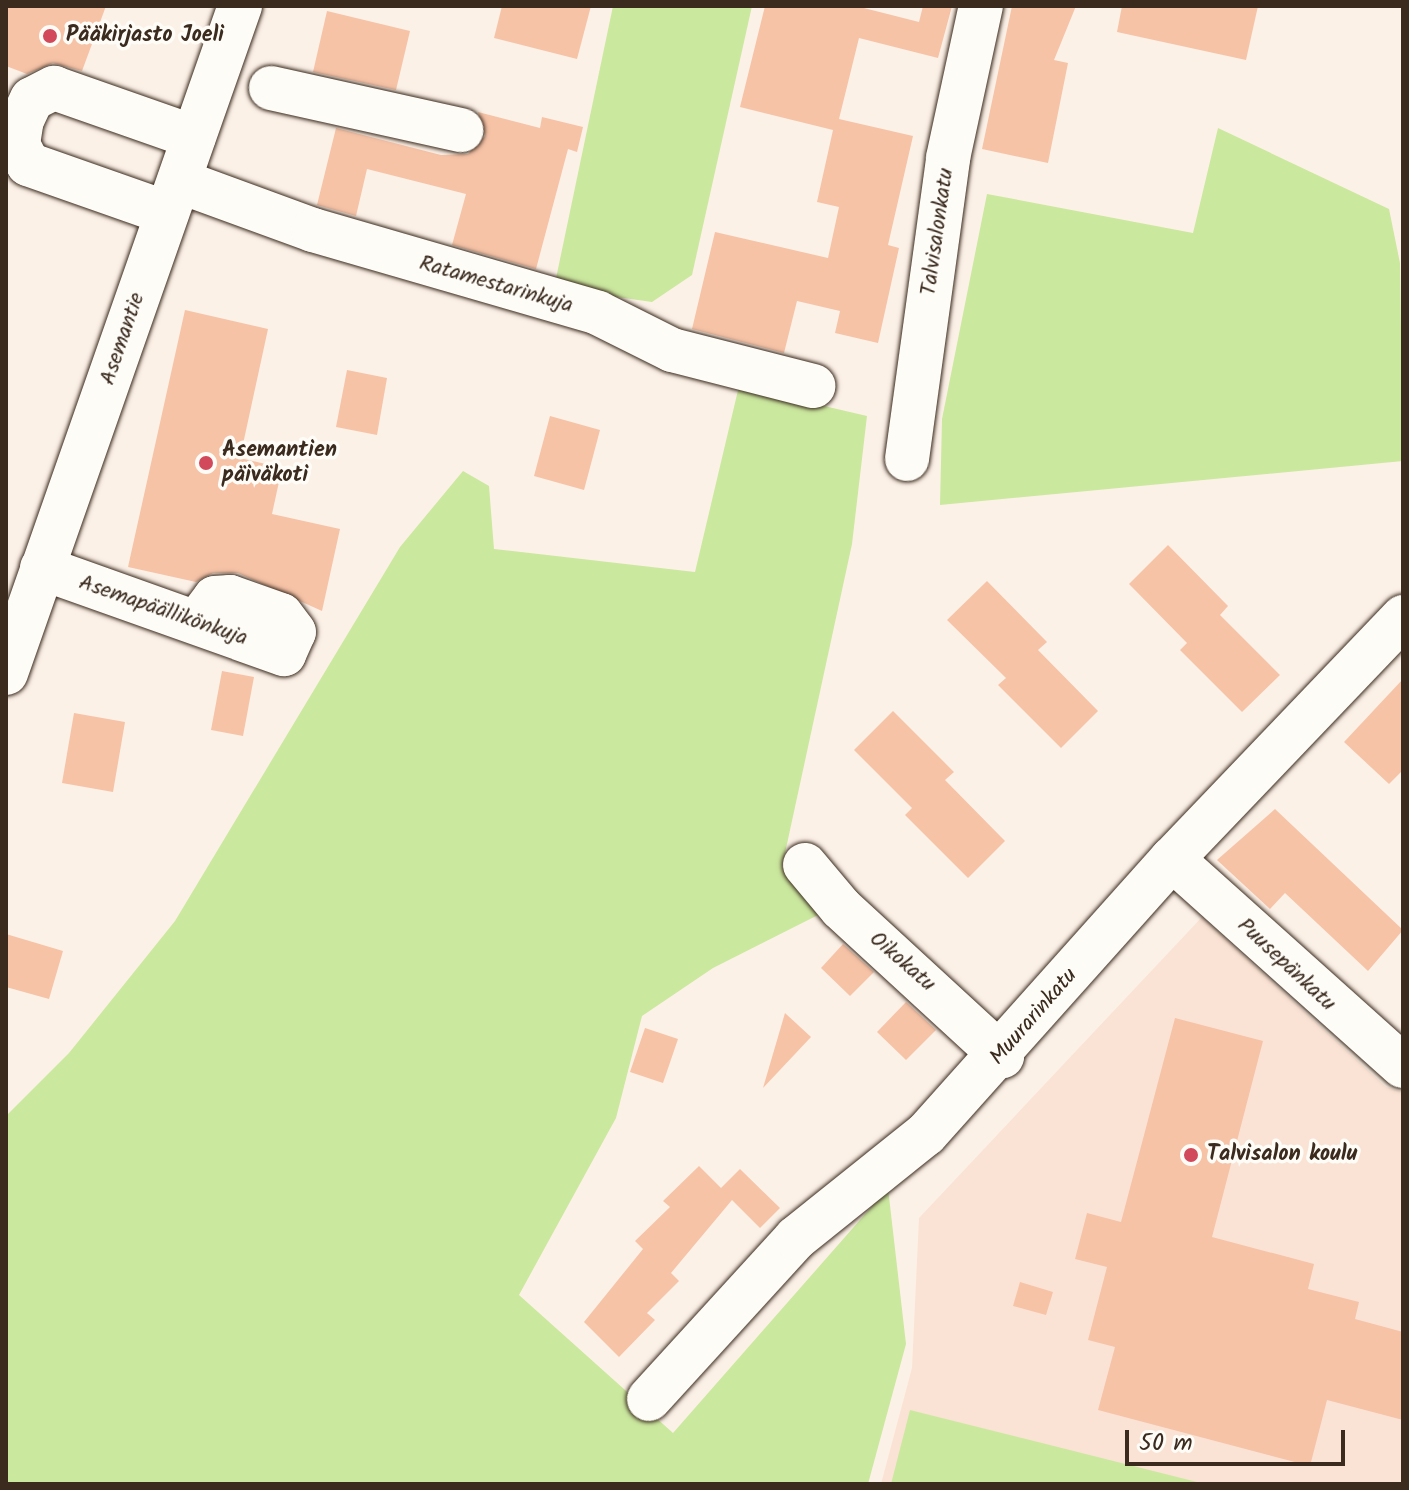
<!DOCTYPE html>
<meta charset="utf-8">
<style>
body{margin:0}
#map{position:relative;width:1409px;height:1490px;overflow:hidden;background:#fcf1e7;font-family:Kalam,sans-serif}
div>[style]{position:absolute}
.built>*{inset:0;background:#fae3d4}
.green>*{inset:0;background:#cbe89f}
.building>*{inset:0;background:#f6c3a7}
.roads{filter:drop-shadow(0 0 2px #3b2a1e) drop-shadow(0 0 2px #3b2a1e)}
.minor>*{height:44px;margin:-22px;padding:0 22px;transform-origin:22px;border-radius:22px;background:#fdfcf7}
.dots>*{width:22px;height:22px;translate:-50% -50%;box-sizing:border-box;border:4px solid #fdfcf7;border-radius:50%}
span{translate:-50% -50%;white-space:nowrap;text-align:center;line-height:1.15;-webkit-text-stroke:7px #fdfcf7;paint-order:stroke}
.poi-label{font-size:22px;color:#3b2a1e;font-weight:700}
.left{translate:0 -50%;text-align:left}
.street-label{font-size:22px;color:#3b2a1e}
.frame{position:absolute;inset:0;border:8px solid #3b2a1e;pointer-events:none}
.scale{position:absolute;left:1125px;top:1430px;width:220px;height:36px;box-sizing:border-box;border:4px solid #3b2a1e;border-top:0;padding-left:10px;font-size:24px;line-height:28px;white-space:nowrap;color:#3b2a1e;-webkit-text-stroke:6px #fdfcf7;paint-order:stroke}
</style>
<div id="map">
<div class="built">
<div style="clip-path:polygon(1202px 917px,1386px 1087px,1403px 1092px,1403px 1484px,881px 1484px,912px 1368px,919px 1218px)"></div>
</div>
<div class="green">
<div style="clip-path:polygon(613px 6px,752px 6px,692px 275px,652px 302px,554px 288px)"></div>
<div style="clip-path:polygon(1218px 128px,1389px 209px,1400px 263px,1403px 461px,940px 505px,942px 419px,987px 194px,1193px 233px)"></div>
<div style="clip-path:polygon(739px 386px,867px 416px,852px 544px,782px 867px,824px 912px,713px 968px,642px 1016px,616px 1118px,519px 1295px,673px 1433px,888px 1188px,906px 1344px,868px 1484px,6px 1484px,6px 1116px,69px 1053px,175px 921px,400px 547px,463px 471px,489px 486px,494px 549px,695px 572px)"></div>
<div style="clip-path:polygon(910px 1410px,1205px 1484px,891px 1484px)"></div>
</div>
<div class="building">
<div style="clip-path:polygon(6px 6px,106px 6px,82px 71px,53px 63px,27px 74px,6px 66px)"></div>
<div style="clip-path:polygon(502px 6px,591px 6px,577px 59px,494px 38px)"></div>
<div style="clip-path:polygon(765px 6px,856px 6px,919px 22px,923px 6px,952px 6px,938px 58px,859px 38px,839px 119px,913px 136px,888px 245px,899px 248px,878px 343px,835px 333px,840px 311px,797px 301px,784px 353px,692px 329px,715px 232px,828px 258px,839px 207px,817px 202px,833px 130px,740px 107px)"></div>
<div style="clip-path:polygon(1012px 6px,1076px 6px,1054px 60px,1068px 63px,1048px 163px,982px 149px)"></div>
<div style="clip-path:polygon(1122px 6px,1258px 6px,1246px 60px,1117px 32px)"></div>
<div style="clip-path:polygon(327px 11px,410px 31px,396px 90px,313px 72px)"></div>
<div style="clip-path:polygon(478px 112px,540px 128px,542px 117px,583px 127px,577px 152px,568px 149px,536px 269px,452px 245px,466px 194px,367px 169px,356px 216px,317px 205px,336px 128px,441px 155px,468px 154px,485px 136px)"></div>
<div style="clip-path:polygon(185px 310px,268px 329px,240px 458px,282px 468px,272px 514px,340px 529px,322px 611px,238px 573px,213px 573px,196px 582px,128px 567px)"></div>
<div style="clip-path:polygon(347px 370px,387px 378px,377px 435px,336px 427px)"></div>
<div style="clip-path:polygon(550px 416px,600px 430px,584px 490px,534px 476px)"></div>
<div style="clip-path:polygon(1168px 545px,1228px 606px,1220px 615px,1280px 675px,1242px 712px,1180px 650px,1187px 643px,1129px 584px)"></div>
<div style="clip-path:polygon(987px 581px,1047px 642px,1038px 650px,1098px 711px,1061px 748px,998px 685px,1006px 678px,947px 620px)"></div>
<div style="clip-path:polygon(222px 671px,254px 677px,243px 736px,211px 730px)"></div>
<div style="clip-path:polygon(1403px 679px,1403px 770px,1389px 784px,1344px 742px)"></div>
<div style="clip-path:polygon(893px 711px,954px 772px,945px 780px,1005px 841px,968px 878px,905px 815px,912px 808px,854px 750px)"></div>
<div style="clip-path:polygon(74px 713px,125px 722px,113px 792px,62px 783px)"></div>
<div style="clip-path:polygon(1275px 809px,1403px 930px,1368px 971px,1285px 893px,1270px 909px,1217px 860px)"></div>
<div style="clip-path:polygon(6px 934px,63px 951px,49px 999px,6px 987px)"></div>
<div style="clip-path:polygon(843px 944px,874px 972px,850px 996px,821px 968px)"></div>
<div style="clip-path:polygon(906px 1002px,936px 1030px,906px 1060px,877px 1032px)"></div>
<div style="clip-path:polygon(785px 1013px,811px 1037px,763px 1088px)"></div>
<div style="clip-path:polygon(1175px 1018px,1263px 1041px,1212px 1237px,1314px 1264px,1308px 1289px,1359px 1302px,1355px 1319px,1403px 1332px,1403px 1420px,1327px 1400px,1310px 1466px,1098px 1410px,1115px 1347px,1088px 1340px,1107px 1267px,1075px 1259px,1087px 1213px,1121px 1222px)"></div>
<div style="clip-path:polygon(645px 1028px,678px 1039px,663px 1083px,630px 1072px)"></div>
<div style="clip-path:polygon(699px 1166px,721px 1188px,740px 1169px,780px 1208px,760px 1228px,732px 1200px,671px 1273px,679px 1281px,647px 1313px,655px 1320px,619px 1357px,584px 1322px,643px 1249px,635px 1241px,670px 1207px,663px 1201px)"></div>
<div style="clip-path:polygon(1020px 1282px,1053px 1292px,1046px 1315px,1013px 1306px)"></div>
</div>
<div class="roads">
<div class="minor">
<div style="left:271px;top:88px;width:195px;rotate:12.5deg"></div>
<div style="left:179px;top:181px;width:143px;rotate:20.1deg"></div>
<div style="left:313px;top:230px;width:297px;rotate:16.2deg"></div>
<div style="left:598px;top:313px;width:83px;rotate:26.6deg"></div>
<div style="left:672px;top:350px;width:146px;rotate:14.3deg"></div>
<div style="left:167px;top:213px;width:147px;rotate:-160.6deg"></div>
<div style="left:28px;top:164px;width:22px;rotate:-117deg"></div>
<div style="left:18px;top:144px;width:24px;rotate:-81deg"></div>
<div style="left:22px;top:120px;width:23px;rotate:-65deg"></div>
<div style="left:32px;top:99px;width:25px;rotate:-27deg"></div>
<div style="left:54px;top:88px;width:148px;rotate:19.3deg"></div>
<div style="left:907px;top:459px;width:304px;rotate:-82.2deg"></div>
<div style="left:948px;top:158px;width:156px;rotate:-77.8deg"></div>
<div style="left:42px;top:568px;width:257px;rotate:19.6deg"></div>
<div style="left:284px;top:654px;width:24px;rotate:-66deg"></div>
<div style="left:294px;top:632px;width:21px;rotate:-127deg"></div>
<div style="left:281px;top:615px;width:54px;rotate:-160.6deg"></div>
<div style="left:230px;top:597px;width:15px;rotate:176deg"></div>
<div style="left:215px;top:598px;width:30px;rotate:127deg"></div>
<div style="left:6px;top:673px;width:707px;rotate:-70.67deg"></div>
<div style="left:1172px;top:859px;width:310px;rotate:41.9deg"></div>
<div style="left:805px;top:865px;width:56px;rotate:50.1deg"></div>
<div style="left:841px;top:908px;width:219px;rotate:42.6deg"></div>
<div style="left:649px;top:1399px;width:218px;rotate:-47.6deg"></div>
<div style="left:796px;top:1238px;width:166px;rotate:-38.7deg"></div>
<div style="left:926px;top:1134px;width:369px;rotate:-48.2deg"></div>
<div style="left:1172px;top:859px;width:335px;rotate:-46.3deg"></div>
</div>
</div>
<div class="dots">
<div style="left:50px;top:36px;background:#d1495b"></div>
<div style="left:206px;top:463px;background:#d1495b"></div>
<div style="left:1191px;top:1155px;background:#d1495b"></div>
</div>
<div class="poi-label">
<span class="left" style="left:66px;top:36px">Pääkirjasto Joeli</span>
<span class="left" style="left:222px;top:463px">Asemantien<br>päiväkoti</span>
<span class="left" style="left:1207px;top:1155px">Talvisalon koulu</span>
</div>
<div class="street-label">
<span style="left:938px;top:232px;rotate:-82deg">Talvisalonkatu</span>
<span style="left:496px;top:285px;rotate:16deg">Ratamestarinkuja</span>
<span style="left:123px;top:339px;rotate:-71deg">Asemantie</span>
<span style="left:163px;top:611px;rotate:19deg">Asemapäällikönkuja</span>
<span style="left:902px;top:962px;rotate:41deg">Oikokatu</span>
<span style="left:1286px;top:965px;rotate:43deg">Puusepänkatu</span>
<span style="left:1034px;top:1017px;rotate:-49deg">Muurarinkatu</span>
</div>
<div class="frame"></div>
<div class="scale">50 m</div>
</div>
